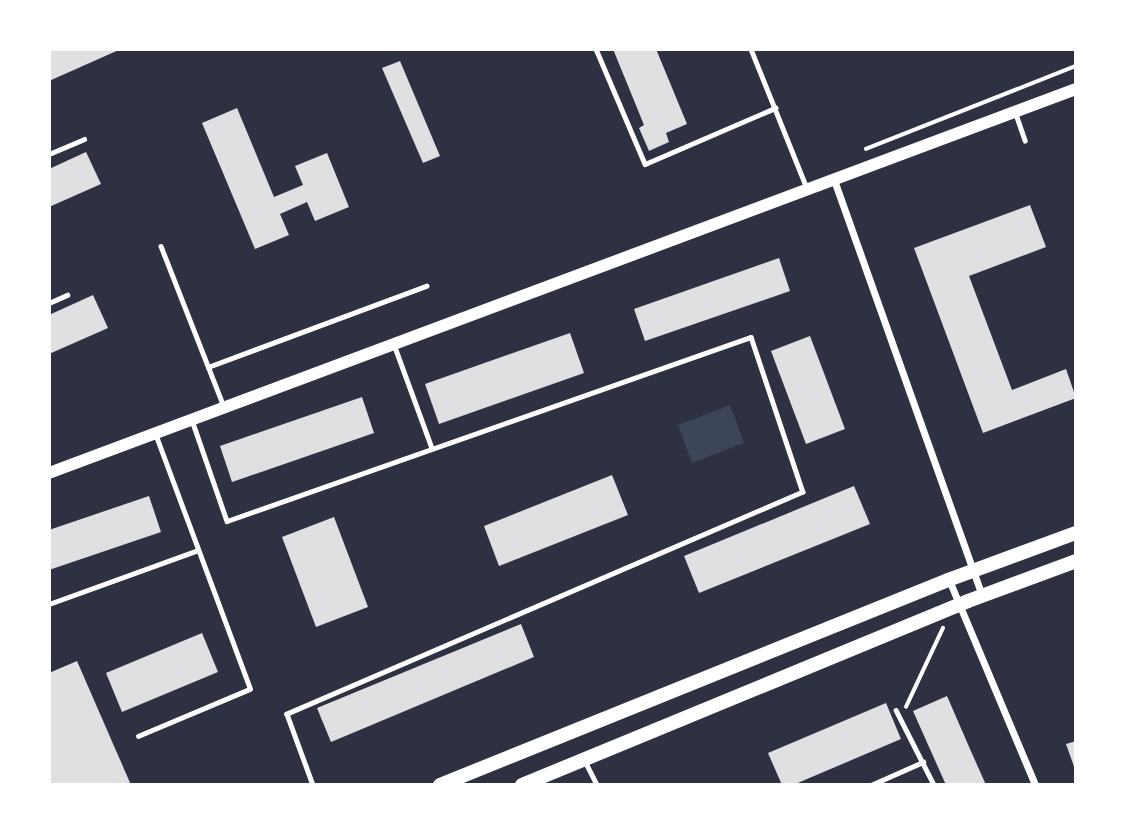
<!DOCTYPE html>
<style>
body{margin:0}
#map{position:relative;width:1125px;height:834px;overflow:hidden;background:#2d3142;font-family:"Fira Sans",sans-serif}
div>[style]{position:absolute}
.green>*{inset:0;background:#3c4559}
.building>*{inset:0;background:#e0e0e3}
.path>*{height:3.5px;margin:-1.75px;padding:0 1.75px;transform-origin:1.75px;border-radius:1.75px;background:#fff}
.service>*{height:4.5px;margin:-2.25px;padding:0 2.25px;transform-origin:2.25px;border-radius:2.25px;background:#fff}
.minor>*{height:7px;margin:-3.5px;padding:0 3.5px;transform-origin:3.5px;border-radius:3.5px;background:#fff}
.tertiary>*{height:12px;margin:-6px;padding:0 6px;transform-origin:6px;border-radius:6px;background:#fff}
.primary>*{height:14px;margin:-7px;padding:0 7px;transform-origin:7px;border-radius:7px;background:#fff}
span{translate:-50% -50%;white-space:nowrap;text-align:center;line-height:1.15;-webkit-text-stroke:6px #fff;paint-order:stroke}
.frame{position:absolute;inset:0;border:51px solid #fff;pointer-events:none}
</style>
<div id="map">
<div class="green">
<div style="clip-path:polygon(730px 405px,744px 443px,692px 463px,678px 425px)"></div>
</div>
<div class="building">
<div style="clip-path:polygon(49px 49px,121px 49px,49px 81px)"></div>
<div style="clip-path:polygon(613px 49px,656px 49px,687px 124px,666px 133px,669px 142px,649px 151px,639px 128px,644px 125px)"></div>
<div style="clip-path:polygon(400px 61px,440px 156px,423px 163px,382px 68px)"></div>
<div style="clip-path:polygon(237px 108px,274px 197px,303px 185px,295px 166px,327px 153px,349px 207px,315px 221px,307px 202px,280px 214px,289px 235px,255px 249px,202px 123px)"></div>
<div style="clip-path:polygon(86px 152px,101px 184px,49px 207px,49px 169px)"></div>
<div style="clip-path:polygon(1030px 205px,1046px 247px,969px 276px,1012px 390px,1066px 369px,1076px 398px,983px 433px,914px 248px)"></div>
<div style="clip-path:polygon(779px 258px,790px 291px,645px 341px,634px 309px)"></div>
<div style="clip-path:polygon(93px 295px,108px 328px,49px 354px,49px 315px)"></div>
<div style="clip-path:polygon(570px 333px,584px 373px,439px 424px,425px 384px)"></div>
<div style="clip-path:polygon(810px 336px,845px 429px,806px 444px,771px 351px)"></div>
<div style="clip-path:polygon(362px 397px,374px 433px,232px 482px,220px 446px)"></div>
<div style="clip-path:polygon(612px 475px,628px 515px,499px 566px,484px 526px)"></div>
<div style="clip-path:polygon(854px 486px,870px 524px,699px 593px,684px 556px)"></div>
<div style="clip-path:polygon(149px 496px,161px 532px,49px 570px,49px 530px)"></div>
<div style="clip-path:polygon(334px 517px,368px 607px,316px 627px,282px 537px)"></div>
<div style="clip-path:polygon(521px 624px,534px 657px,331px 742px,317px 708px)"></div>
<div style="clip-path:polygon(202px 633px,218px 672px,122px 712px,106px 673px)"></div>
<div style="clip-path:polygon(77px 661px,131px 785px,49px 785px,49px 673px)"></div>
<div style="clip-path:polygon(947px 696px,970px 749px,986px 785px,946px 785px,913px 711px)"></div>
<div style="clip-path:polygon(886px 703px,901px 739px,793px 785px,782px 785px,768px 753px)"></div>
<div style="clip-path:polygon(1076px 741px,1076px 772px,1066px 744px)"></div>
</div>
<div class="path">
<div style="left:866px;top:149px;width:226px;rotate:-21.6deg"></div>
<div style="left:906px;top:707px;width:87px;rotate:-64.9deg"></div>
</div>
<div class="service">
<div style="left:596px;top:49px;width:125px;rotate:66.9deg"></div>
<div style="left:645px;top:164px;width:142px;rotate:-23.3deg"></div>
<div style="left:751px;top:49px;width:150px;rotate:68.1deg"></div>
<div style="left:1016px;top:114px;width:28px;rotate:71deg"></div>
<div style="left:49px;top:154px;width:38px;rotate:-23deg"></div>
<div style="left:161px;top:246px;width:173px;rotate:68.6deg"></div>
<div style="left:49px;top:303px;width:20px;rotate:-24deg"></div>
<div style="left:395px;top:347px;width:108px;rotate:69.9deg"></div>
<div style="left:208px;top:367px;width:233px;rotate:-20.4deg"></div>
<div style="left:192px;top:420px;width:107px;rotate:70.9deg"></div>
<div style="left:227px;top:521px;width:555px;rotate:-19.35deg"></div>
<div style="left:751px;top:337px;width:163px;rotate:71.5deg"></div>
<div style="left:803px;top:492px;width:562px;rotate:156.72deg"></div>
<div style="left:287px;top:714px;width:76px;rotate:69.9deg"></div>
<div style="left:49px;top:604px;width:158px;rotate:-19.9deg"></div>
<div style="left:896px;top:710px;width:84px;rotate:63.1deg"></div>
<div style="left:138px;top:736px;width:121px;rotate:-22.8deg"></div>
<div style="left:250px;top:689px;width:272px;rotate:-110.4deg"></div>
<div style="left:586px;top:763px;width:25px;rotate:63deg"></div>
<div style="left:871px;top:785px;width:57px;rotate:-23.9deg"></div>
</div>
<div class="minor">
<div style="left:834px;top:180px;width:442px;rotate:70.4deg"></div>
<div style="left:949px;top:580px;width:222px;rotate:67.2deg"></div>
</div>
<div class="tertiary">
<div style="left:49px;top:473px;width:1096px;rotate:-20.5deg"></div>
</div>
<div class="primary">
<div style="left:440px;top:785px;width:548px;rotate:-21.98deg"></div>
<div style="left:948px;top:580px;width:136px;rotate:-20.2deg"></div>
<div style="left:522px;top:785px;width:482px;rotate:-22.4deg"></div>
<div style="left:968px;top:601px;width:115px;rotate:-20.3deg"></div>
</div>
<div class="frame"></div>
</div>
